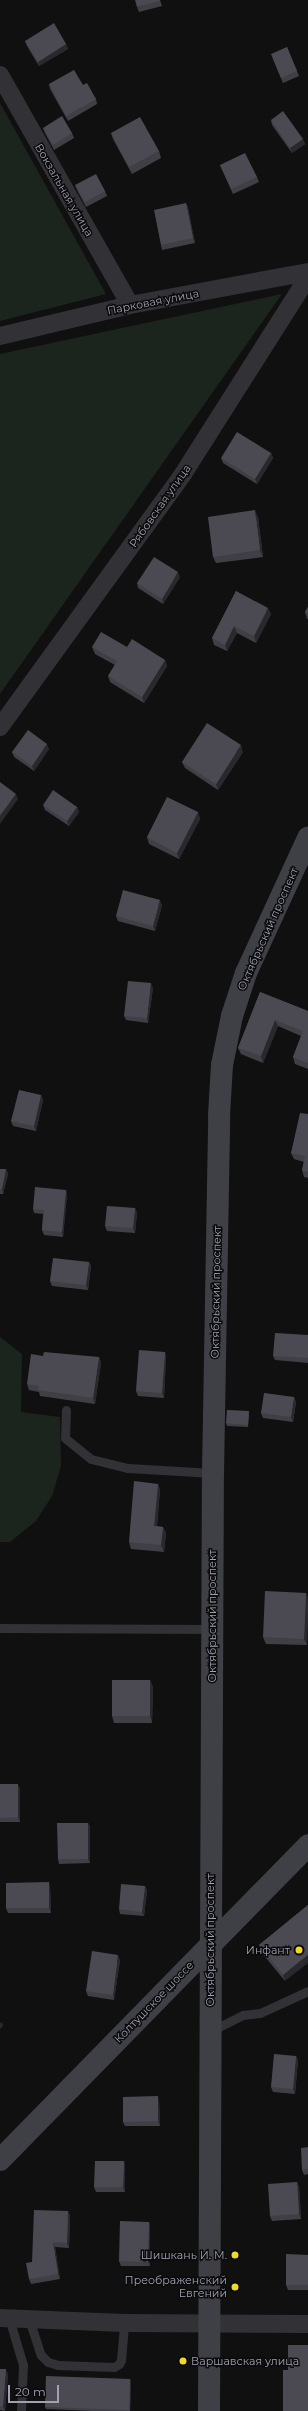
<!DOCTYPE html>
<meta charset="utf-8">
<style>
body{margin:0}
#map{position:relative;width:308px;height:2411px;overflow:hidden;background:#101011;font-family:Montserrat,sans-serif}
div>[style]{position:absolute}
.green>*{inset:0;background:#1c241e}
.lane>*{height:9px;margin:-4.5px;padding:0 4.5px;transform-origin:4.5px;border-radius:4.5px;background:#313136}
.street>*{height:18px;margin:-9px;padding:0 9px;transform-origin:9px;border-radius:9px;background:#313136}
.secondary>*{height:22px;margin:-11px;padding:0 11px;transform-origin:11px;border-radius:11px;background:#3f3f46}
.wall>*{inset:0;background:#403f46}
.shaded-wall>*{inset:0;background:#29282c}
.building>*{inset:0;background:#4b4a52}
.dots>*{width:11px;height:11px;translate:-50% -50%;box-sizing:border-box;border:2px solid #0b0b0c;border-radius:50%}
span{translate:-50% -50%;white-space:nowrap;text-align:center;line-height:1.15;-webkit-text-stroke:3px #0b0b0c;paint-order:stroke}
.street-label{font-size:11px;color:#a0a2b2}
.poi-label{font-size:11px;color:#a0a2b2}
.right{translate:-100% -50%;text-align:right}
.left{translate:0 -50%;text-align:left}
.scale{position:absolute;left:8px;top:2385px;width:51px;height:18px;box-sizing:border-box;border:2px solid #a0a2b2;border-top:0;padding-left:5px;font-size:12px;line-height:14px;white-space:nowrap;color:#a0a2b2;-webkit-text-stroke:3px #0b0b0c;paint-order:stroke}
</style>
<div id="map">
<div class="green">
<div style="clip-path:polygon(0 103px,106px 294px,0 321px)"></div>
<div style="clip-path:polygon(282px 294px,0 694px,0 354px)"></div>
<div style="clip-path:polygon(0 1337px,22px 1354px,21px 1412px,60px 1417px,61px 1466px,52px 1496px,36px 1521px,10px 1542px,0 1542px)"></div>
</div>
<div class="lane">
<div style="left:66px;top:1410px;width:28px;rotate:92deg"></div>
<div style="left:65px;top:1438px;width:33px;rotate:39deg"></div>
<div style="left:91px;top:1459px;width:38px;rotate:14deg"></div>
<div style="left:128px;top:1468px;width:85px;rotate:3.4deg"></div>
<div style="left:0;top:1628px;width:212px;rotate:0.3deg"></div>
<div style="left:211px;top:2031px;width:36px;rotate:-27deg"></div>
<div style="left:243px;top:2015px;width:17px;rotate:-7deg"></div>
<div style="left:260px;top:2013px;width:53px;rotate:-24.6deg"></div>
<div style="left:9px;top:2318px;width:49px;rotate:73.4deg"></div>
<div style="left:23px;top:2365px;width:46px;rotate:92.5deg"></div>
<div style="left:29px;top:2319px;width:38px;rotate:72deg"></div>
<div style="left:41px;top:2355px;width:10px;rotate:45deg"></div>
<div style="left:48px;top:2362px;width:10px;rotate:17deg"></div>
<div style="left:58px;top:2365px;width:56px;rotate:2deg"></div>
<div style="left:114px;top:2367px;width:6px;rotate:-31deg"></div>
<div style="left:119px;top:2364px;width:4px;rotate:-63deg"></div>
<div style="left:121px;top:2360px;width:37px;rotate:-85deg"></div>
</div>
<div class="street">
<div style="left:0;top:75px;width:264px;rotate:60.5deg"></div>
<div style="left:0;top:336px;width:134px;rotate:-13.4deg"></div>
<div style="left:130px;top:305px;width:181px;rotate:-10.5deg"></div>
<div style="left:0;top:727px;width:312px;rotate:-54.1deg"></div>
<div style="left:183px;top:474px;width:233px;rotate:-57.6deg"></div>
<div style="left:0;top:2318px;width:124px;rotate:2.3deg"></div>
<div style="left:124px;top:2323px;width:184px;rotate:0.3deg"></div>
</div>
<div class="secondary">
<div style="left:0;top:2160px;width:441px;rotate:-45.6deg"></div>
<div style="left:209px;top:2411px;width:938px;rotate:-89.76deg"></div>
<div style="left:213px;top:1473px;width:358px;rotate:-89deg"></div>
<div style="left:219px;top:1115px;width:50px;rotate:-86.6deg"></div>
<div style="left:222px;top:1065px;width:50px;rotate:-78.5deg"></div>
<div style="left:232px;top:1016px;width:45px;rotate:-72deg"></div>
<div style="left:246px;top:973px;width:149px;rotate:-65.3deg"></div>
</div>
<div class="wall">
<div style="clip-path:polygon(160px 0,162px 6px,139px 12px,137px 7px)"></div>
<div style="clip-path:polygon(25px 41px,66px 44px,68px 49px,39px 66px,27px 46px)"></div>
<div style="clip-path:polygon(287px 47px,299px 76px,283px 83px,273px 59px)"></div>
<div style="clip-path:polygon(49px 84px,83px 85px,96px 99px,97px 104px,68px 121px,50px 89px)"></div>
<div style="clip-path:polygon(271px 120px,305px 144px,292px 153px,272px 125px)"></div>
<div style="clip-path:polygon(43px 128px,72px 133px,74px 138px,54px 150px,45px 133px)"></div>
<div style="clip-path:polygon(111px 133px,159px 151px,161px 158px,132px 174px,113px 139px)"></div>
<div style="clip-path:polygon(220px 165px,257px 177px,259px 182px,233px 194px)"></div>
<div style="clip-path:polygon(75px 185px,105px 191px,107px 196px,86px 207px,77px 190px)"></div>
<div style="clip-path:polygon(186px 203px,188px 208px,195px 243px,162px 250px,161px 245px)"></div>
<div style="clip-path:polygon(271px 453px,273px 458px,257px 484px,223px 463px,221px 458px)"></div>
<div style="clip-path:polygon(258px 517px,263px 557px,216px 563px,213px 557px)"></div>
<div style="clip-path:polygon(180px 577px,163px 604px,138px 588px,137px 583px)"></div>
<div style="clip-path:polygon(236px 591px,271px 614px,256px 643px,237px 633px,227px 651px,214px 645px,212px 638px)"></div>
<div style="clip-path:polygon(308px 607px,308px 619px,307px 619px,305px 612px)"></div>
<div style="clip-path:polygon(92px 647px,127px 647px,165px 660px,167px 666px,144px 703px,110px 682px,108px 676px,115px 665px,95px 654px)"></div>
<div style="clip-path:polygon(49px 749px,34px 771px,14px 757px,12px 752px)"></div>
<div style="clip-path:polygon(243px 752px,218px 790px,185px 768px,182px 762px)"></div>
<div style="clip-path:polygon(43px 805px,77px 807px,79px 812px,69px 826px,45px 810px)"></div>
<div style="clip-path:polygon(198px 812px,200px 819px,179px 859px,149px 844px,147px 837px)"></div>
<div style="clip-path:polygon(162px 905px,155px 931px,118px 921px,116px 916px)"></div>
<div style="clip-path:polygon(153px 988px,148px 1023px,126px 1020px,124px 1016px)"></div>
<div style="clip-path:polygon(260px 992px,308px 1011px,308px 1069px,295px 1064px,293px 1057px,301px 1036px,278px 1026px,263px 1063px,241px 1054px,238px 1048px)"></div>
<div style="clip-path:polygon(41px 1095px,43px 1100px,36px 1131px,13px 1126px,11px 1121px)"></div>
<div style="clip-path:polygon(308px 1114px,308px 1178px,304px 1177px,302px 1170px,304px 1162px,294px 1159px,291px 1153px)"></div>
<div style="clip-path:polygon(0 1169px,6px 1169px,8px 1174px,3px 1194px,0 1194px)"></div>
<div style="clip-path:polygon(66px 1190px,67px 1195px,63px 1237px,44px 1235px,42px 1230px,43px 1214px,34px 1213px,33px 1209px)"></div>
<div style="clip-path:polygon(135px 1208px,137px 1213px,135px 1233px,107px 1231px,105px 1226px)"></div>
<div style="clip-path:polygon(89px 1262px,91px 1266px,88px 1290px,52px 1286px,50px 1281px)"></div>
<div style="clip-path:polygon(308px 1335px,308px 1363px,275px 1360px,273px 1356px)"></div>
<div style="clip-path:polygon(165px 1352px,166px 1357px,164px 1398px,138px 1396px,136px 1391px)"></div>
<div style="clip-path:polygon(43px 1356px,99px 1357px,101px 1363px,95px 1404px,40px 1396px,39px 1392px,29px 1390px,27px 1384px)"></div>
<div style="clip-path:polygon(294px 1397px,296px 1402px,293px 1422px,263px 1418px,261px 1413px)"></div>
<div style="clip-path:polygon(249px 1414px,248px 1427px,227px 1426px,226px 1423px)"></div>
<div style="clip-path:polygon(158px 1484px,160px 1490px,157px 1526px,163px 1527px,166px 1533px,164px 1552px,131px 1549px,129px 1542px)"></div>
<div style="clip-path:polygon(306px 1593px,308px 1598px,307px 1645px,266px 1644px,263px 1637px)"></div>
<div style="clip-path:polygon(150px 1680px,153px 1687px,152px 1723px,114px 1723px,112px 1716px)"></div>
<div style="clip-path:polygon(0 1784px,20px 1789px,20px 1822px,0 1822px)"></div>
<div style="clip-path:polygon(88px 1823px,90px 1827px,90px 1863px,59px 1864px,58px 1859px)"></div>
<div style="clip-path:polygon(145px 1886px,147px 1891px,144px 1916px,120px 1914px,119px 1909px)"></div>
<div style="clip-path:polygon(50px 1887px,51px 1913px,8px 1913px,6px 1908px)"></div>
<div style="clip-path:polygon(308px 1905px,285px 1981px,261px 1952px,259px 1945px)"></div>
<div style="clip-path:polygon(120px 1960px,114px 2000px,88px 1996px,86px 1991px)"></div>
<div style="clip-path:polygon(296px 2056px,298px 2060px,295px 2094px,273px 2092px,271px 2087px)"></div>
<div style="clip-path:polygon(159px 2101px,160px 2126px,125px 2126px,123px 2122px)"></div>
<div style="clip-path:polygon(308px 2147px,308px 2174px,304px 2175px,302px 2170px)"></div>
<div style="clip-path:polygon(124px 2161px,125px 2166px,125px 2192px,96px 2192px,94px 2187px)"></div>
<div style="clip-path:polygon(297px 2182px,299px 2187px,301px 2219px,272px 2221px,270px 2216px)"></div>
<div style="clip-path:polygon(68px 2211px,70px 2216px,69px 2248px,55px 2247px,60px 2279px,31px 2284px,29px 2279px,32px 2262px)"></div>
<div style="clip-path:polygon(149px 2222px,150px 2227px,150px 2266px,121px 2266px,119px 2261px)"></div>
<div style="clip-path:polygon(308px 2255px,308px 2290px,288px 2290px,286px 2285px)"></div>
<div style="clip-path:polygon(0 2369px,8px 2374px,5px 2411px,0 2410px)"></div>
<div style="clip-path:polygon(130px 2379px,131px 2382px,130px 2411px,93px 2411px,46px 2409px,45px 2407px)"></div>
</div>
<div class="shaded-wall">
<div style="clip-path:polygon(66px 44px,68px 49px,39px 66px,38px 62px)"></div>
<div style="clip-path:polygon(303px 139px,305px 144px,292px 153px,290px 148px)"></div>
<div style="clip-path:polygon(186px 203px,188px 208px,195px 243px,193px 238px)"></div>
<div style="clip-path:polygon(271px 453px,273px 458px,257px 484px,255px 479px)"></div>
<div style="clip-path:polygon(255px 510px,258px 517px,263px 557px,260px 550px)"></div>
<div style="clip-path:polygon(178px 572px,180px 577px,163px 604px,162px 599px)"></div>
<div style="clip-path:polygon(268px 608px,271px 614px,256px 643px,254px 636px)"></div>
<div style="clip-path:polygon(234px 626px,237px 633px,227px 651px,225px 645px)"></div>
<div style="clip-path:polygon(165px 660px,167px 666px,144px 703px,142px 697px)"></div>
<div style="clip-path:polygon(47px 744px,49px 749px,34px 771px,32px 766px)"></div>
<div style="clip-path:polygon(241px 745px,243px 752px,218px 790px,216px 784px)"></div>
<div style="clip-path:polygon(16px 794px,18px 799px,0 824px,0 816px)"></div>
<div style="clip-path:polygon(77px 807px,79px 812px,69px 826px,67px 821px)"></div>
<div style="clip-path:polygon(198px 812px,200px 819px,179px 859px,177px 853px)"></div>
<div style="clip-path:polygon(160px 900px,162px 905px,155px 931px,153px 926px)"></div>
<div style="clip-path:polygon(151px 983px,153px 988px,148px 1023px,147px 1018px)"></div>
<div style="clip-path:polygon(275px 1020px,278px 1026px,263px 1063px,261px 1056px)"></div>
<div style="clip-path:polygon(41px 1095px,43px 1100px,36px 1131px,34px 1126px)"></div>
<div style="clip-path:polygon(6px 1169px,8px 1174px,3px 1194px,2px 1189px)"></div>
<div style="clip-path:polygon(66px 1190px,67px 1195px,63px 1237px,62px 1232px)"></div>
<div style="clip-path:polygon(135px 1208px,137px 1213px,135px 1233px,133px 1228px)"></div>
<div style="clip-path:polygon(89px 1262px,91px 1266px,88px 1290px,86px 1285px)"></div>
<div style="clip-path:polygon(165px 1352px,166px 1357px,164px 1398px,162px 1393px)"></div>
<div style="clip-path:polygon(99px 1357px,101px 1363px,95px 1404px,93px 1398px)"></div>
<div style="clip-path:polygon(294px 1397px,296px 1402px,293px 1422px,291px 1417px)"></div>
<div style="clip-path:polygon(158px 1484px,160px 1490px,156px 1532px,154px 1526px)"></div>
<div style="clip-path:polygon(163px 1527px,166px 1533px,164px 1552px,161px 1545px)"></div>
<div style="clip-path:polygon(306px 1593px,308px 1598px,307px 1645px,304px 1639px)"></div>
<div style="clip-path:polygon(150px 1680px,153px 1687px,152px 1723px,150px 1716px)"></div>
<div style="clip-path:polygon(18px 1784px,20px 1789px,20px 1822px,18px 1817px)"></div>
<div style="clip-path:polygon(88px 1823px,90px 1827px,90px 1863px,88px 1859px)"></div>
<div style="clip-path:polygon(49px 1882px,50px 1887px,51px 1913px,49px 1908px)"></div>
<div style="clip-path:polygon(145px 1886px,147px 1891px,144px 1916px,142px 1912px)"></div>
<div style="clip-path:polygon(118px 1955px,120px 1960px,114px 2000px,113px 1995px)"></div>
<div style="clip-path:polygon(308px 1955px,308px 1963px,285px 1981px,283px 1975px)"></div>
<div style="clip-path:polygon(2px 2022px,3px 2026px,0 2029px,0 2023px)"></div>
<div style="clip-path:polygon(296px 2056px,298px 2060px,295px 2094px,293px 2089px)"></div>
<div style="clip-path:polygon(158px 2096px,159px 2101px,160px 2126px,158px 2121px)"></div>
<div style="clip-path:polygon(124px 2161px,125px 2166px,125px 2192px,123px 2187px)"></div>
<div style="clip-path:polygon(297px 2182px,299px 2187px,301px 2219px,299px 2214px)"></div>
<div style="clip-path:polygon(68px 2211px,70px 2216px,69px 2248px,67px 2243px)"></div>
<div style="clip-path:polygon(149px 2222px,150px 2227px,150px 2266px,148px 2262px)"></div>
<div style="clip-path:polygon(53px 2242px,55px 2247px,60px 2279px,58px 2274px)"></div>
<div style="clip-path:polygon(6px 2369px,8px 2374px,5px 2411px,3px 2406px)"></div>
<div style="clip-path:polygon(130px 2379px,131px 2382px,130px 2411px)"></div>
</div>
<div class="building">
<div style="clip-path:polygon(135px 0,160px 0,160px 1px,137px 7px)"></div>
<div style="clip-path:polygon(54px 23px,66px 44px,38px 62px,25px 41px)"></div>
<div style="clip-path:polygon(287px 47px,297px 71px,281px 78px,271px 54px)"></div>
<div style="clip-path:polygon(74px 70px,83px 85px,87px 83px,96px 99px,66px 116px,49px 84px)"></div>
<div style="clip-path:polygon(283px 111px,303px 139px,290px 148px,271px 120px)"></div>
<div style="clip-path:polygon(62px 116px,72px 133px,53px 145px,43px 128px)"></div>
<div style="clip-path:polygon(140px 117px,159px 151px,129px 167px,111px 133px)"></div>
<div style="clip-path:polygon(245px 153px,257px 177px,231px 189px,220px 165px)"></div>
<div style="clip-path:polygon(96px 174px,105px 191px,85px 202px,75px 185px)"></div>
<div style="clip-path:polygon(186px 203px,193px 238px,161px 245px,154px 210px)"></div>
<div style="clip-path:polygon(237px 432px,271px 453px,255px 479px,221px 458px)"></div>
<div style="clip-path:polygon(255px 510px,260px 550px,213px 557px,208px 517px)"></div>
<div style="clip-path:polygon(154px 557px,178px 572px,162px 599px,137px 583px)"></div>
<div style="clip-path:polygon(236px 591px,268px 608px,254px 636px,234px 626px,225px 645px,212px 638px)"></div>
<div style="clip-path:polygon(308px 607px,308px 614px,305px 612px)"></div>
<div style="clip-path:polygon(101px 632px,127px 647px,132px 639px,165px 660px,142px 697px,108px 676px,117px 661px,92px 647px)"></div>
<div style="clip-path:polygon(207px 723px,241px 745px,216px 784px,182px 762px)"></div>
<div style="clip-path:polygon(28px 730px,47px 744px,32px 766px,12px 752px)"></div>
<div style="clip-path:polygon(0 782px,16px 794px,0 816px)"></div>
<div style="clip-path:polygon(53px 790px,77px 807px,67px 821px,43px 805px)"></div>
<div style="clip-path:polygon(167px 797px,198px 812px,177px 853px,147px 837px)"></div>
<div style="clip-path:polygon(123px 890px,160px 900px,153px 926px,116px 916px)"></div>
<div style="clip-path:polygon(128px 981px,151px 983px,147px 1018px,124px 1016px)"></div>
<div style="clip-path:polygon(260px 992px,308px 1011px,308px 1063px,293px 1057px,303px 1031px,275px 1020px,261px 1056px,238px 1048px)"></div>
<div style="clip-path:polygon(19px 1090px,41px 1095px,34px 1126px,11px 1121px)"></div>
<div style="clip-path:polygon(300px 1113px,308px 1114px,308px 1172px,302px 1170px,305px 1156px,291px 1153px)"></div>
<div style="clip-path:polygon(0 1169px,6px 1169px,2px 1189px,0 1189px)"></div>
<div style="clip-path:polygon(35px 1187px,66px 1190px,62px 1232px,42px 1230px,44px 1210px,33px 1209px)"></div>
<div style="clip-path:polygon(107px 1206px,135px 1208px,133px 1228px,105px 1226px)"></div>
<div style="clip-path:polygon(53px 1258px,89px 1262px,86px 1285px,50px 1281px)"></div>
<div style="clip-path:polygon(275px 1333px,308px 1335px,308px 1358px,273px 1356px)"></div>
<div style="clip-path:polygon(139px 1350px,165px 1352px,162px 1393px,136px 1391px)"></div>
<div style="clip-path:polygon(44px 1352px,99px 1357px,93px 1398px,38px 1390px,39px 1386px,27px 1384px,31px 1354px,43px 1356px)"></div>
<div style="clip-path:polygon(264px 1393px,294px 1397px,291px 1417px,261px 1413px)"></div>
<div style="clip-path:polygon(227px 1410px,249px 1411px,248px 1425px,226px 1423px)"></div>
<div style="clip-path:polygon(134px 1481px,158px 1484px,154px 1526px,163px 1527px,161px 1545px,129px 1542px)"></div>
<div style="clip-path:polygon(265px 1591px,306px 1593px,304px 1639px,263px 1637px)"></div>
<div style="clip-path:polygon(112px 1680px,150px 1680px,150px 1716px,112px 1716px)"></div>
<div style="clip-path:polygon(0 1784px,18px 1784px,18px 1817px,0 1818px)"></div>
<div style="clip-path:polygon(57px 1823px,88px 1823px,88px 1859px,58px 1859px)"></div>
<div style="clip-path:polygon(49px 1882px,49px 1908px,6px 1908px,6px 1883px)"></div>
<div style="clip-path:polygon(121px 1884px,145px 1886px,142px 1912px,119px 1909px)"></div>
<div style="clip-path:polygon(308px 1905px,308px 1955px,283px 1975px,259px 1945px)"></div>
<div style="clip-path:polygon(92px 1951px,118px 1955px,113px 1995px,86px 1991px)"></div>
<div style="clip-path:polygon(274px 2054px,296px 2056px,293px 2089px,271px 2087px)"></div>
<div style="clip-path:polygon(158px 2096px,158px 2121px,123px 2122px,123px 2097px)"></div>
<div style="clip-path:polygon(308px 2147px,308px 2169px,302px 2170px,301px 2148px)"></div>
<div style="clip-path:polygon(95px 2161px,124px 2161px,123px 2187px,94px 2187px)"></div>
<div style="clip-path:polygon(297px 2182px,299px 2214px,270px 2216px,268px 2184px)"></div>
<div style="clip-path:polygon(34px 2210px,68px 2211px,67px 2243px,53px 2242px,58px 2274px,29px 2279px,26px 2263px,32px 2262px)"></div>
<div style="clip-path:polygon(120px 2221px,149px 2222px,148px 2262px,119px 2261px)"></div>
<div style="clip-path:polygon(286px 2254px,308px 2255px,308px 2285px,286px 2285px)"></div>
<div style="clip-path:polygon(288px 2345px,308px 2345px,308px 2411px,283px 2411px,283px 2370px,288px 2370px)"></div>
<div style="clip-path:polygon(0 2369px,6px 2369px,3px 2406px,0 2406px)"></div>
<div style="clip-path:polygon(46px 2376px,130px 2379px,129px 2410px,45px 2407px)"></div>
</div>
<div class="dots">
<div style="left:299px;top:1950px;background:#f3d925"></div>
<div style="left:235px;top:2255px;background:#f3d925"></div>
<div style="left:235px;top:2287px;background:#f3d925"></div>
<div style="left:183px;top:2361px;background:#f3d925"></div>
</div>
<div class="street-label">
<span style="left:64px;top:190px;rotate:60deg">Вокзальная улица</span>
<span style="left:153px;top:302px;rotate:-11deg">Парковая улица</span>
<span style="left:160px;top:506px;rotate:-55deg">Рябовская улица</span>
<span style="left:268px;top:929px;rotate:-66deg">Октябрьский проспект</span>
<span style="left:216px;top:1292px;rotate:-89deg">Октябрьский проспект</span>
<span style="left:212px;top:1616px;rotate:-90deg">Октябрьский проспект</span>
<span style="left:210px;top:1940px;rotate:-90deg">Октябрьский проспект</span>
<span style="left:154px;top:2002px;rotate:-46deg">Колтушское шоссе</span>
</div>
<div class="poi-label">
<span class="right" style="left:290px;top:1950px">Инфант</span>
<span class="right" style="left:227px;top:2255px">Шишкань И. М.</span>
<span class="right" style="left:227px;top:2287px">Преображенский<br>Евгений</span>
<span class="left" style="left:191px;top:2361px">Варшавская улица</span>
</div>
<div class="scale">20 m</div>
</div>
